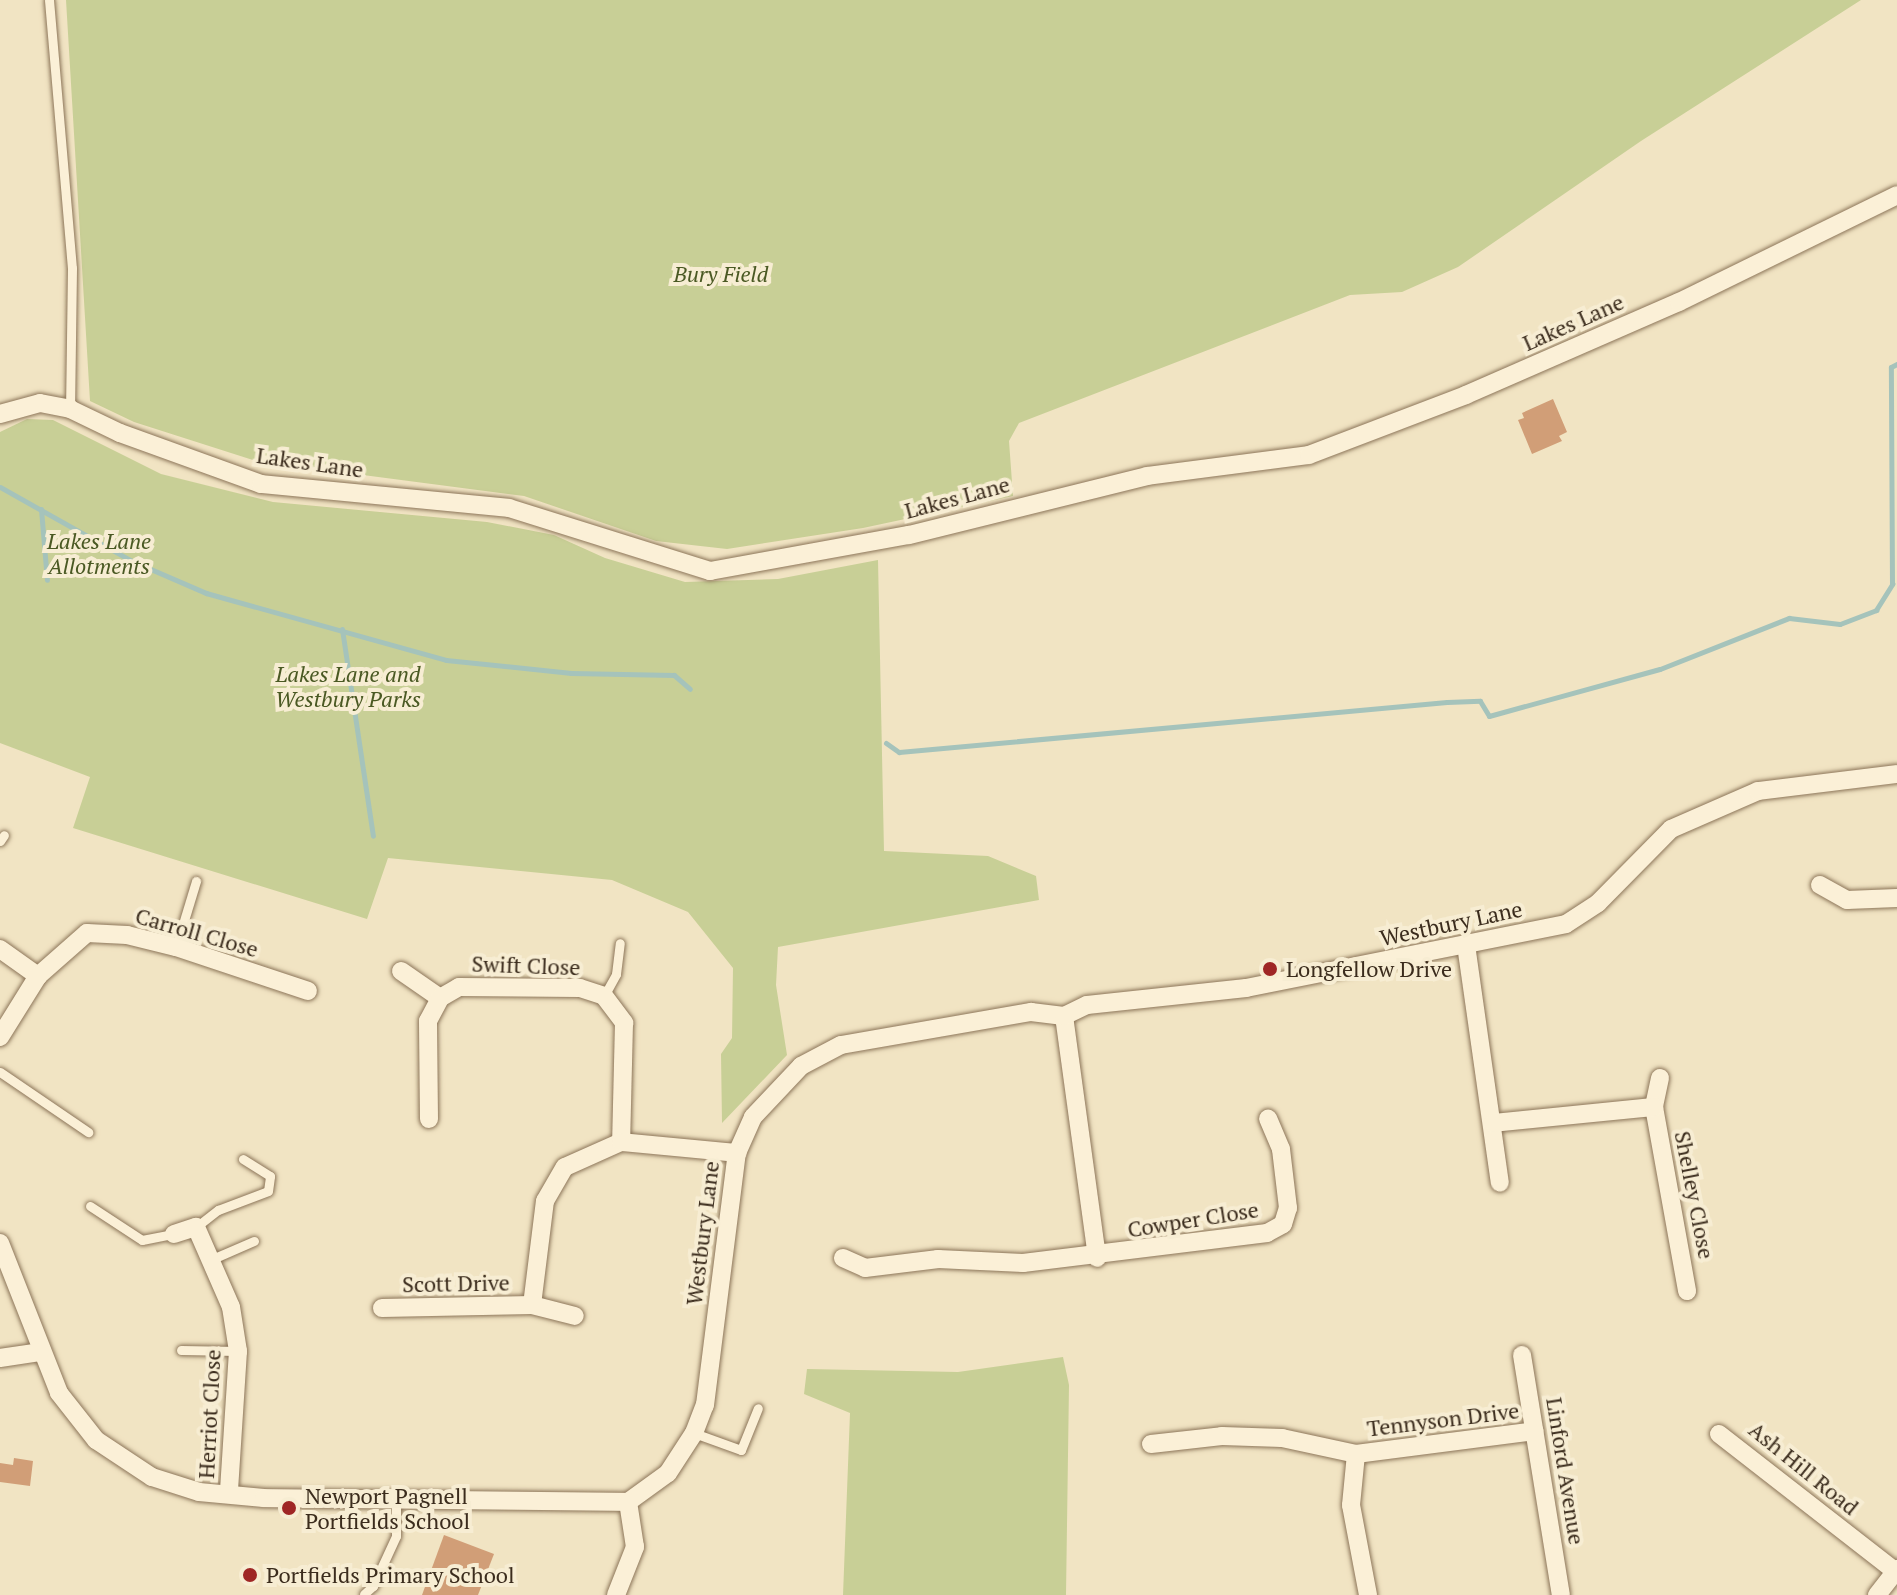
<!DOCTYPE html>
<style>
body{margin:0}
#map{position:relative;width:1897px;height:1595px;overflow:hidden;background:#f1e4c3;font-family:"PT Serif",serif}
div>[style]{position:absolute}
.green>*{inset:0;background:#c8cf96}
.stream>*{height:5px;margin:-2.5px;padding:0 2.5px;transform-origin:2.5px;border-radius:2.5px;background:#a5c3bb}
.building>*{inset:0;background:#d19e77}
.roads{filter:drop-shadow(0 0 2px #8c7559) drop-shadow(0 0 2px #8c7559)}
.service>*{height:9px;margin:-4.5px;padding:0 4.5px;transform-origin:4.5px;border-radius:4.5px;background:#fbf0d7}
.minor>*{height:18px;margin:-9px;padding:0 9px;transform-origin:9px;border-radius:9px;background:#fbf0d7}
.dots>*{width:22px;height:22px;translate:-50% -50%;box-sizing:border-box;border:4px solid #f7edd3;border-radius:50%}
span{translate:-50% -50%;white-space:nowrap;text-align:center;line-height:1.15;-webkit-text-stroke:8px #f7edd3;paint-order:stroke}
.park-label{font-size:22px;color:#4a5923;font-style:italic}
.street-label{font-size:22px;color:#3b2c1d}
.poi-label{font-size:22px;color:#3b2c1d}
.left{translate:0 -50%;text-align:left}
</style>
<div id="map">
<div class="green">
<div style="clip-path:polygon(66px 0,1861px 0,1641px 141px,1458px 267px,1402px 292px,1350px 295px,1019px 423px,1009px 441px,1013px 496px,863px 528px,727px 549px,656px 541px,524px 496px,256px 461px,134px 422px,90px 401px)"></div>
<div style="clip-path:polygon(27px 419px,53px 420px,161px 474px,273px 502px,487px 522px,554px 535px,605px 558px,685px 582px,778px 579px,878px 560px,884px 851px,988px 856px,1036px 876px,1039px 900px,778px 947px,776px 985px,787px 1055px,722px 1123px,721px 1054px,732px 1038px,733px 968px,688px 912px,612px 880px,388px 858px,367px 919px,73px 828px,90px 777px,0 743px,0 432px)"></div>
<div style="clip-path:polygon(1063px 1357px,1069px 1385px,1066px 1595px,843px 1595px,850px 1413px,804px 1394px,807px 1369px,958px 1372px)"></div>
</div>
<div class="stream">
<div style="left:0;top:487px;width:151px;rotate:29.3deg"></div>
<div style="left:132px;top:561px;width:81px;rotate:23.4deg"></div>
<div style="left:206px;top:593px;width:249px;rotate:15.6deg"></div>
<div style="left:446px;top:660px;width:126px;rotate:5.9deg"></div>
<div style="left:571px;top:673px;width:103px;rotate:1.1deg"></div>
<div style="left:674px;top:675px;width:21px;rotate:41deg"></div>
<div style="left:41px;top:509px;width:71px;rotate:85.2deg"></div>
<div style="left:342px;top:629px;width:209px;rotate:81.5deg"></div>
<div style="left:886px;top:743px;width:16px;rotate:35deg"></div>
<div style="left:899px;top:752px;width:550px;rotate:-5.21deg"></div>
<div style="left:1447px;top:702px;width:33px;rotate:-2deg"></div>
<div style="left:1480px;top:701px;width:17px;rotate:59deg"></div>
<div style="left:1489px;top:716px;width:177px;rotate:-15.4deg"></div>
<div style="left:1660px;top:669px;width:139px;rotate:-21.6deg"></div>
<div style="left:1789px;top:618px;width:51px;rotate:6.7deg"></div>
<div style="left:1840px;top:624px;width:39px;rotate:-21deg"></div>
<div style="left:1876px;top:610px;width:31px;rotate:-58deg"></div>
<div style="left:1892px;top:584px;width:217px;rotate:-90.3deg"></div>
<div style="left:1891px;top:367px;width:7px;rotate:-27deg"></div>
</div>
<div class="building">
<div style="clip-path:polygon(1553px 399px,1567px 432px,1559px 436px,1562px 441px,1532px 454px,1518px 420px,1524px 418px,1522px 413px)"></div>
<div style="clip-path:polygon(14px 1458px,33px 1461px,30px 1486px,0 1482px,0 1463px,13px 1465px)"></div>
<div style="clip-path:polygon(444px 1535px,494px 1554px,478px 1595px,422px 1595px)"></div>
</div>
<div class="roads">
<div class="service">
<div style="left:49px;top:0;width:269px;rotate:85.1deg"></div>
<div style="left:72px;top:268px;width:141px;rotate:90.8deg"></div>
<div style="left:0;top:841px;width:7px;rotate:-56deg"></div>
<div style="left:176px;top:947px;width:69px;rotate:-73.1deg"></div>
<div style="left:604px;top:996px;width:25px;rotate:-61deg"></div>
<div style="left:616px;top:974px;width:31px;rotate:-83deg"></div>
<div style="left:0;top:1072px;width:107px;rotate:34.3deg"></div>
<div style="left:90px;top:1206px;width:62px;rotate:33.2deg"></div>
<div style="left:142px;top:1240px;width:33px;rotate:-11deg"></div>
<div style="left:196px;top:1227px;width:28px;rotate:-38deg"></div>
<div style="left:218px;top:1210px;width:53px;rotate:-20.8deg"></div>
<div style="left:268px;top:1191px;width:15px;rotate:-82deg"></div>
<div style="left:270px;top:1176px;width:32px;rotate:-148deg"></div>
<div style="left:210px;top:1260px;width:48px;rotate:-23.4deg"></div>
<div style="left:181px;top:1350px;width:57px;rotate:1deg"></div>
<div style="left:694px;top:1433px;width:50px;rotate:19.9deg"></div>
<div style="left:741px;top:1450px;width:45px;rotate:-68deg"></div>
<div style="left:364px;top:1594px;width:12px;rotate:-42deg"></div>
<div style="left:373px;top:1586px;width:55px;rotate:-65.3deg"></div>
<div style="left:396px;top:1536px;width:37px;rotate:-90deg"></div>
</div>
<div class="minor">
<div style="left:0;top:414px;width:41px;rotate:-15.4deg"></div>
<div style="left:40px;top:403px;width:31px;rotate:11deg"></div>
<div style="left:70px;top:409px;width:55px;rotate:25.6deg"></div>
<div style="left:120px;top:433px;width:150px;rotate:19.9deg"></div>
<div style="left:261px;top:484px;width:249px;rotate:5.5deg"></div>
<div style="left:509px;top:508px;width:211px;rotate:17.4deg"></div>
<div style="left:710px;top:571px;width:202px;rotate:-10.3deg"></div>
<div style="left:909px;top:535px;width:245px;rotate:-13.9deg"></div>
<div style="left:1147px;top:476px;width:163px;rotate:-7.4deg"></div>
<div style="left:1309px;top:455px;width:168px;rotate:-20.9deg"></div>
<div style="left:1466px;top:395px;width:232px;rotate:-23.6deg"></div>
<div style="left:1679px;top:302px;width:243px;rotate:-26.1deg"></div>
<div style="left:1820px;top:885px;width:31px;rotate:29deg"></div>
<div style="left:1847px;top:900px;width:50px;rotate:-2.3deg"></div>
<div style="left:1466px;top:945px;width:240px;rotate:81.9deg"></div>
<div style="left:0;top:949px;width:47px;rotate:35.4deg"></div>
<div style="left:401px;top:971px;width:47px;rotate:34.7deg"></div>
<div style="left:1064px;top:1016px;width:244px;rotate:82.2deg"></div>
<div style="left:0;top:1037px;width:72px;rotate:-58.1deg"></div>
<div style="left:38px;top:976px;width:65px;rotate:-41.3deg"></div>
<div style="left:87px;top:933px;width:40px;rotate:2.9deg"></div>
<div style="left:127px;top:935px;width:50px;rotate:13.8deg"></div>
<div style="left:176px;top:947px;width:139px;rotate:18.4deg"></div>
<div style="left:1660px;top:1078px;width:30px;rotate:102deg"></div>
<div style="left:1654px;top:1107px;width:187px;rotate:79.8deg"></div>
<div style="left:429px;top:1119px;width:98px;rotate:-90.6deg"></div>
<div style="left:428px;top:1021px;width:26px;rotate:-62deg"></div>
<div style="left:440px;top:998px;width:22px;rotate:-30deg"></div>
<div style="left:459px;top:987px;width:121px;rotate:0.5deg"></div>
<div style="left:580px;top:988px;width:25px;rotate:18deg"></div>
<div style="left:604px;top:996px;width:34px;rotate:53deg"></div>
<div style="left:624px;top:1023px;width:119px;rotate:91.4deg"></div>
<div style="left:1493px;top:1123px;width:162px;rotate:-5.7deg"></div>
<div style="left:174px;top:1234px;width:23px;rotate:-18deg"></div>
<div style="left:196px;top:1227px;width:87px;rotate:66.4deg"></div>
<div style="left:231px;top:1307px;width:45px;rotate:81deg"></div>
<div style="left:238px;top:1351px;width:141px;rotate:93.7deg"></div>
<div style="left:0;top:1243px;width:161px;rotate:68.5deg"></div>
<div style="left:59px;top:1393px;width:60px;rotate:51.8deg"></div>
<div style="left:96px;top:1440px;width:67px;rotate:33.5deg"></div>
<div style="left:152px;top:1477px;width:49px;rotate:17.7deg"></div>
<div style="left:199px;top:1492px;width:65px;rotate:5.3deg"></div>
<div style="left:264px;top:1498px;width:364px;rotate:0.6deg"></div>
<div style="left:628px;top:1502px;width:49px;rotate:-35.9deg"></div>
<div style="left:668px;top:1473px;width:48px;rotate:-57deg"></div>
<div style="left:694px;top:1433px;width:30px;rotate:-69deg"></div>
<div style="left:705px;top:1405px;width:254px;rotate:-82.8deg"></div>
<div style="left:737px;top:1153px;width:39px;rotate:-66deg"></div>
<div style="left:753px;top:1117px;width:70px;rotate:-46.7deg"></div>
<div style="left:801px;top:1066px;width:45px;rotate:-27.7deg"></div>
<div style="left:841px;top:1045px;width:193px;rotate:-9.9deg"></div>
<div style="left:1031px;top:1012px;width:33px;rotate:7deg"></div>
<div style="left:1064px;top:1016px;width:25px;rotate:-26deg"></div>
<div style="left:1087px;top:1005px;width:160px;rotate:-6.1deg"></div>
<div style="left:1246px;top:988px;width:326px;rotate:-11.3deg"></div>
<div style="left:1566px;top:924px;width:38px;rotate:-33deg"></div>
<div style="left:1598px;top:903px;width:104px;rotate:-45.4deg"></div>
<div style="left:1671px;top:829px;width:95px;rotate:-23.6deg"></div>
<div style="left:1758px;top:791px;width:140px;rotate:-7deg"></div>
<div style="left:843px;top:1258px;width:24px;rotate:24deg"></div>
<div style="left:865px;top:1268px;width:74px;rotate:-7deg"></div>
<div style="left:938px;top:1259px;width:85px;rotate:2.7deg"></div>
<div style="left:1023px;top:1263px;width:246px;rotate:-7deg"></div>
<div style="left:1267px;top:1233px;width:18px;rotate:-29deg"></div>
<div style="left:1283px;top:1224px;width:17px;rotate:-73deg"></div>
<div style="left:1288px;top:1208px;width:59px;rotate:-96.8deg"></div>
<div style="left:1281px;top:1149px;width:33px;rotate:-113deg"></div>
<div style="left:532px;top:1305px;width:105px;rotate:-82.9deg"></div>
<div style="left:545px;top:1201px;width:39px;rotate:-60deg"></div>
<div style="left:565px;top:1167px;width:61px;rotate:-24.1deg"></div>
<div style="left:621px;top:1142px;width:117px;rotate:5.4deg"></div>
<div style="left:382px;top:1308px;width:150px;rotate:-1.1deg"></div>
<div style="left:532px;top:1305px;width:44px;rotate:14.3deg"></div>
<div style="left:1522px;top:1355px;width:243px;rotate:80.8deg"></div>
<div style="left:0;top:1358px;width:40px;rotate:-8.5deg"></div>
<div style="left:1719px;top:1434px;width:223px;rotate:37.9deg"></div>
<div style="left:1151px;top:1444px;width:71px;rotate:-6.4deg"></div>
<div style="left:1222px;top:1436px;width:60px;rotate:1.9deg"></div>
<div style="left:1282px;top:1438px;width:76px;rotate:12.2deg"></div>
<div style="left:1356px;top:1454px;width:180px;rotate:-7.3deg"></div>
<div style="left:1356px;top:1454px;width:51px;rotate:95.6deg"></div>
<div style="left:1351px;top:1505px;width:92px;rotate:79.3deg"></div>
<div style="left:616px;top:1595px;width:52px;rotate:-68.4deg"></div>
<div style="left:635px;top:1547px;width:46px;rotate:-98.8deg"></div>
<div style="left:1877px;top:1595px;width:33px;rotate:-52deg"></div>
</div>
</div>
<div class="dots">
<div style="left:1270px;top:969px;background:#9f2625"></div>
<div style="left:289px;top:1508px;background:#9f2625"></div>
<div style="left:250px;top:1575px;background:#9f2625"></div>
</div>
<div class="park-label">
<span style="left:721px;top:274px">Bury Field</span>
<span style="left:99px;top:553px">Lakes Lane<br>Allotments</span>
<span style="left:348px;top:686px">Lakes Lane and<br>Westbury Parks</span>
</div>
<div class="street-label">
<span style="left:1573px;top:322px;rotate:-24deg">Lakes Lane</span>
<span style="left:310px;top:462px;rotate:8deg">Lakes Lane</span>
<span style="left:957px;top:497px;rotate:-15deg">Lakes Lane</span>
<span style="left:1451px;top:923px;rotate:-12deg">Westbury Lane</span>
<span style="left:197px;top:932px;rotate:16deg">Carroll Close</span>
<span style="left:526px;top:965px;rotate:2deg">Swift Close</span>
<span style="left:1695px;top:1195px;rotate:79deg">Shelley Close</span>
<span style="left:1193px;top:1219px;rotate:-9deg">Cowper Close</span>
<span style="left:702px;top:1233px;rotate:-83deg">Westbury Lane</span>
<span style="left:456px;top:1283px;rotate:-1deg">Scott Drive</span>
<span style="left:209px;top:1414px;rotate:-87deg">Herriot Close</span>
<span style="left:1443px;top:1419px;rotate:-7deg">Tennyson Drive</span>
<span style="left:1804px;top:1468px;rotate:39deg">Ash Hill Road</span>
<span style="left:1566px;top:1471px;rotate:81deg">Linford Avenue</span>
</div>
<div class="poi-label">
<span class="left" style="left:1286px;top:969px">Longfellow Drive</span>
<span class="left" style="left:305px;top:1508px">Newport Pagnell<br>Portfields School</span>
<span class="left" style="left:266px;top:1575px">Portfields Primary School</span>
</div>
</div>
